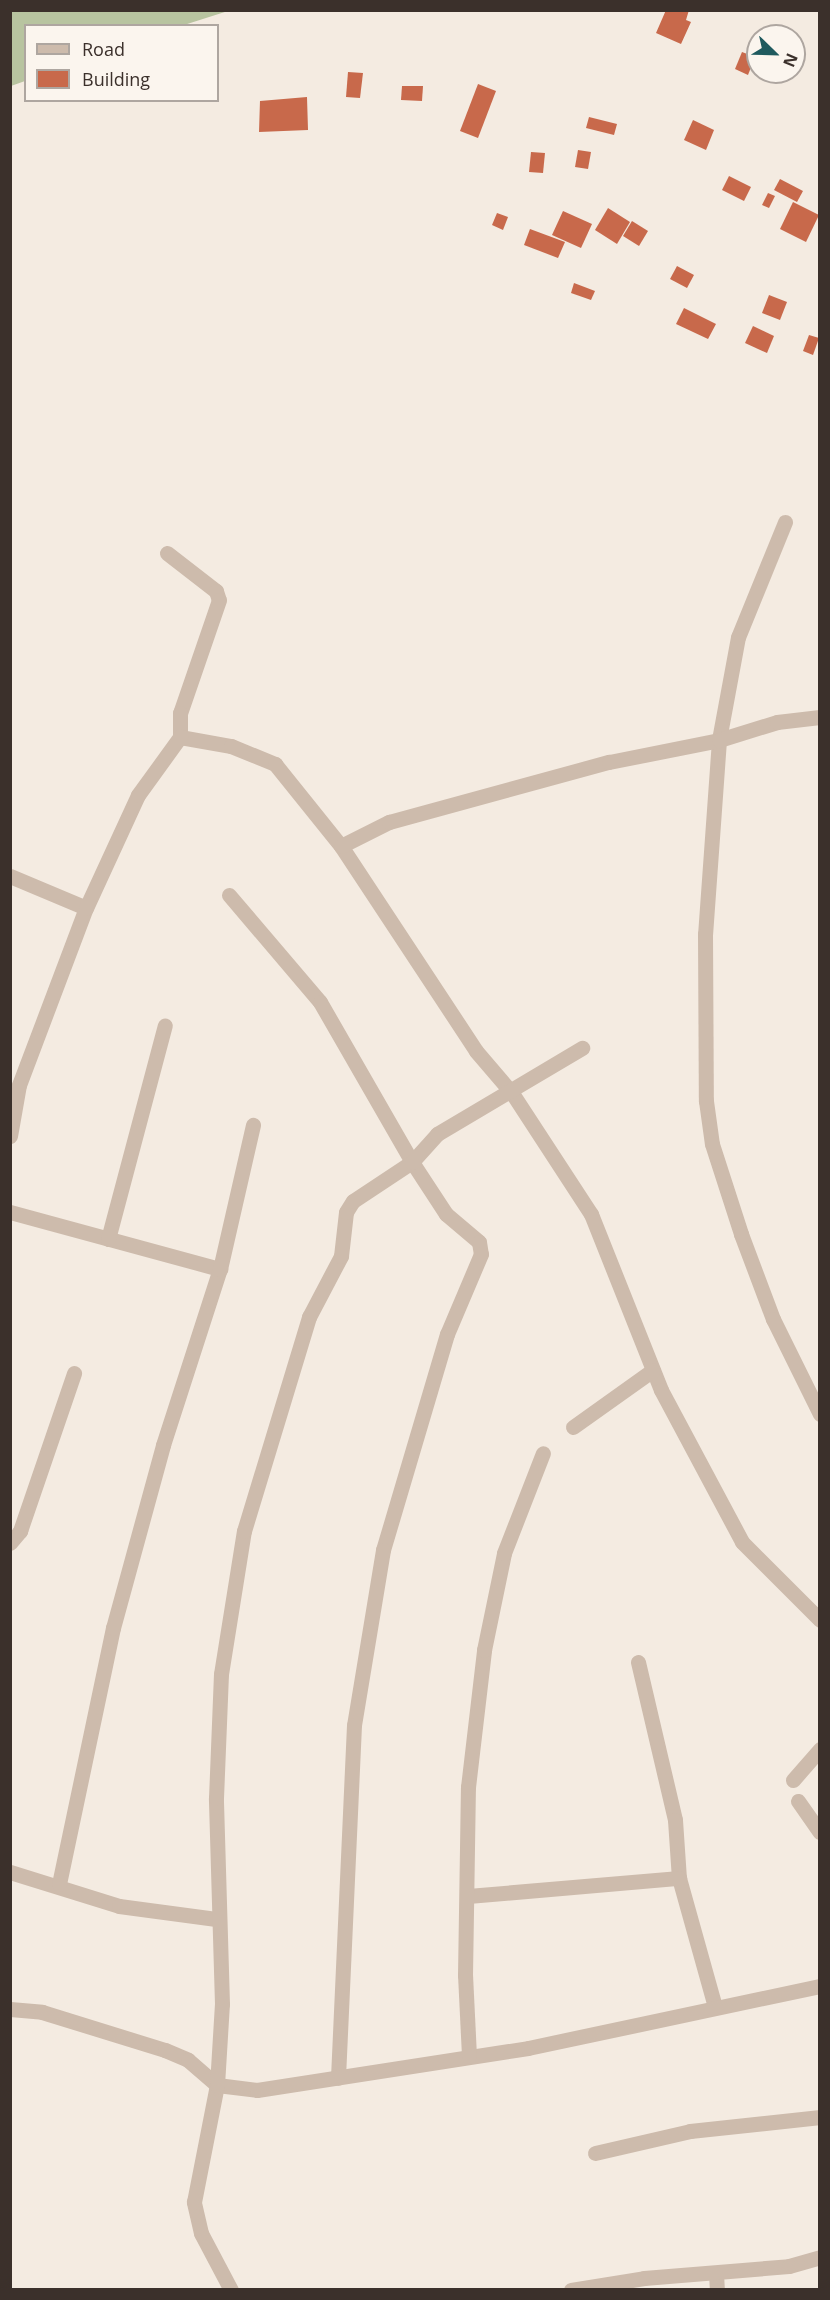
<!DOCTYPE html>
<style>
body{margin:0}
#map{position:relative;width:830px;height:2300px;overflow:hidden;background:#f4ebe1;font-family:"Open Sans",sans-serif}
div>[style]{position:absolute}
.green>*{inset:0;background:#b8c4a0}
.building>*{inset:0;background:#c8694b}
.minor>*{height:15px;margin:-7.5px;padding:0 7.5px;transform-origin:7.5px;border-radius:7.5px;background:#cdbbac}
span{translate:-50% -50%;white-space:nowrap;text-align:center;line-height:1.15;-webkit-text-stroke:6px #fbf5ee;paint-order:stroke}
.frame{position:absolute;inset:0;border:12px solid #3b302b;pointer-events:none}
.legend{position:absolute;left:24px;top:24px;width:195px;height:78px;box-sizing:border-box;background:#fbf5ee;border:2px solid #aea6a0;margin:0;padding:8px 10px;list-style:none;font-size:18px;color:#3b302b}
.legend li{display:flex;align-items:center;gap:12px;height:30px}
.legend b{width:30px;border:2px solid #aea6a0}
.north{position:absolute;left:746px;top:24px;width:60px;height:60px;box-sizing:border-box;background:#fbf5ee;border:2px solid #aea6a0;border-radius:50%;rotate:113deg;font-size:16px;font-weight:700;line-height:24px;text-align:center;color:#3b302b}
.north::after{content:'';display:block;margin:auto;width:21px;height:27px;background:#1f5a5e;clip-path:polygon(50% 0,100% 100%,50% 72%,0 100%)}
</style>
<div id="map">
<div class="green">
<div style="clip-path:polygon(10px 11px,11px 10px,228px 11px,184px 25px,26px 26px,25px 81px,11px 86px)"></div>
</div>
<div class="building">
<div style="clip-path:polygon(666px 10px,689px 10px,686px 20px,691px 22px,681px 44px,656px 33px)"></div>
<div style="clip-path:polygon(742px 52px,755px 57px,748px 75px,735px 69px)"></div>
<div style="clip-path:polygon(348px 72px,363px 73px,360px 98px,346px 97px)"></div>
<div style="clip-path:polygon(478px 84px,496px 91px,478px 138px,460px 131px)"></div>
<div style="clip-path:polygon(402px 86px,423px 86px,422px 101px,401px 100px)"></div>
<div style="clip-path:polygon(307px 97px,308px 130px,259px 132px,260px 101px)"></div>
<div style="clip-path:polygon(589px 117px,617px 124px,614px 135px,586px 128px)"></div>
<div style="clip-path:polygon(693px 120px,714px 130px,706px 150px,684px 140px)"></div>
<div style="clip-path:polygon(578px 150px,591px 152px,588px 169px,575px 167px)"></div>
<div style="clip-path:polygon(531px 152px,545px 153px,543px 173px,529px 172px)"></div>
<div style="clip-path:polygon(729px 176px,751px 187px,744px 201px,722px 190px)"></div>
<div style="clip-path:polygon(780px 179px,803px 191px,797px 202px,774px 190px)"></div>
<div style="clip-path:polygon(768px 193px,775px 196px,769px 208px,762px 205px)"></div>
<div style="clip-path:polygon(793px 202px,819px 215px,806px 242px,780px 229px)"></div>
<div style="clip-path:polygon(608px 208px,630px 222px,617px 244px,595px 230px)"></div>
<div style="clip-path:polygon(563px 211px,592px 224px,581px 248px,552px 235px)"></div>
<div style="clip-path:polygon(497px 213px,508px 217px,503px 230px,492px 225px)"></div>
<div style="clip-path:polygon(632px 221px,648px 231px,639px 246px,623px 236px)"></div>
<div style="clip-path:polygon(530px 229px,565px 242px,558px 258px,524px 245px)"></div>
<div style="clip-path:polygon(677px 266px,694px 275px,687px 288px,670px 279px)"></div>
<div style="clip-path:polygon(574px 283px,595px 291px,591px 300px,571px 293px)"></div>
<div style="clip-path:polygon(769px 295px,787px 302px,780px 320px,762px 313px)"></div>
<div style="clip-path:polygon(684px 308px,716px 324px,708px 339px,676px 324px)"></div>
<div style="clip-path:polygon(753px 326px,774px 336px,767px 353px,745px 343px)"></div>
<div style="clip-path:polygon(809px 335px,819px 338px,813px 355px,803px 351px)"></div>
</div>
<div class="minor">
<div style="left:785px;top:522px;width:124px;rotate:112.2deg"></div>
<div style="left:738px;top:637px;width:105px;rotate:100.5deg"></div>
<div style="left:719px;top:740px;width:195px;rotate:94.1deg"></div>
<div style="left:705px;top:934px;width:167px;rotate:89.7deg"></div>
<div style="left:706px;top:1101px;width:43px;rotate:82.1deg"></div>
<div style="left:712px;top:1144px;width:95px;rotate:72.1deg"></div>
<div style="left:741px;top:1234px;width:91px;rotate:69.4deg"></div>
<div style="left:773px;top:1319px;width:106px;rotate:63.7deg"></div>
<div style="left:167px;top:553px;width:62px;rotate:37.8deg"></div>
<div style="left:216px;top:591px;width:9px;rotate:72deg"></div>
<div style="left:219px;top:600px;width:120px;rotate:109deg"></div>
<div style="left:180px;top:713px;width:24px;rotate:90deg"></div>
<div style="left:180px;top:737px;width:52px;rotate:10deg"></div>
<div style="left:231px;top:746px;width:48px;rotate:22.2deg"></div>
<div style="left:275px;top:764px;width:105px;rotate:51.2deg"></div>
<div style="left:341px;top:846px;width:245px;rotate:56.6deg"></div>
<div style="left:476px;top:1051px;width:55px;rotate:49.4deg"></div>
<div style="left:512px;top:1093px;width:145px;rotate:56.9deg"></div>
<div style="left:591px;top:1214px;width:189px;rotate:68.3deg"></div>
<div style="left:661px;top:1390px;width:172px;rotate:61.9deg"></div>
<div style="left:742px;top:1542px;width:110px;rotate:45deg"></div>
<div style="left:341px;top:846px;width:54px;rotate:-26.6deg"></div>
<div style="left:389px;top:822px;width:228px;rotate:-15.3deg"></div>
<div style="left:609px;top:762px;width:112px;rotate:-11.3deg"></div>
<div style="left:719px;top:740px;width:61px;rotate:-17.2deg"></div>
<div style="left:777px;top:722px;width:43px;rotate:-6.6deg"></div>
<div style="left:10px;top:876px;width:82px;rotate:22.8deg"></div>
<div style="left:229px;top:895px;width:140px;rotate:49.6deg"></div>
<div style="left:320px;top:1002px;width:185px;rotate:60.1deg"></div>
<div style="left:412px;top:1162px;width:62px;rotate:56.8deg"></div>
<div style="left:446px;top:1214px;width:43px;rotate:40.3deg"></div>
<div style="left:479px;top:1242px;width:12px;rotate:81deg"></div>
<div style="left:481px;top:1254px;width:87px;rotate:113deg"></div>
<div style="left:447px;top:1334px;width:225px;rotate:106.5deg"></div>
<div style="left:383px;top:1550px;width:177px;rotate:99.4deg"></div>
<div style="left:354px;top:1725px;width:353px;rotate:92.6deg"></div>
<div style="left:10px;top:1136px;width:52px;rotate:-80deg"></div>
<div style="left:19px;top:1085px;width:189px;rotate:-69.3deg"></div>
<div style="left:86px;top:908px;width:124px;rotate:-65.3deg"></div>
<div style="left:138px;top:795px;width:72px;rotate:-54.1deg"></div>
<div style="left:10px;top:1212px;width:218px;rotate:15.2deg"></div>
<div style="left:108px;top:1239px;width:221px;rotate:-75.1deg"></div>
<div style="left:573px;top:1427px;width:98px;rotate:-35.5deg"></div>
<div style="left:10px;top:1543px;width:16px;rotate:-50deg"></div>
<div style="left:20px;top:1531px;width:167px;rotate:-71.1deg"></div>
<div style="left:638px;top:1662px;width:162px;rotate:76.8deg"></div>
<div style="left:675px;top:1820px;width:58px;rotate:86.1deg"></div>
<div style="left:679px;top:1878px;width:134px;rotate:74.4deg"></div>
<div style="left:793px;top:1780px;width:41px;rotate:-48.9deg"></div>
<div style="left:798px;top:1801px;width:38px;rotate:55deg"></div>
<div style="left:10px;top:1872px;width:114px;rotate:17.3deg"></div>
<div style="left:119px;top:1906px;width:98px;rotate:7.6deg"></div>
<div style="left:59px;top:1884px;width:262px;rotate:-78.1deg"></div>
<div style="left:113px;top:1628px;width:190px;rotate:-74.7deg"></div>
<div style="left:163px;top:1445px;width:185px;rotate:-72.1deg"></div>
<div style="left:220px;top:1269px;width:148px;rotate:-77.1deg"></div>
<div style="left:468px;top:1896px;width:212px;rotate:-4.9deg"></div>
<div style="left:10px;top:2009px;width:32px;rotate:5deg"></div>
<div style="left:42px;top:2012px;width:129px;rotate:17.2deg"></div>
<div style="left:165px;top:2050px;width:25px;rotate:23deg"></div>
<div style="left:188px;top:2060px;width:38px;rotate:41deg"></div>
<div style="left:217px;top:2085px;width:40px;rotate:7.1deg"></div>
<div style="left:257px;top:2090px;width:274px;rotate:-8.8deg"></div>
<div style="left:528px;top:2048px;width:299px;rotate:-12deg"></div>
<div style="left:469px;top:2056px;width:81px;rotate:-92.8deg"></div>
<div style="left:465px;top:1975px;width:188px;rotate:-89.1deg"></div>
<div style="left:468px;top:1787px;width:138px;rotate:-83.3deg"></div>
<div style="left:484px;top:1650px;width:99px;rotate:-78.3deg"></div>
<div style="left:504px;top:1553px;width:107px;rotate:-68.7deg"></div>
<div style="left:595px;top:2153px;width:98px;rotate:-13deg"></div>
<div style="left:690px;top:2131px;width:131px;rotate:-6.1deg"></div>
<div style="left:716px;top:2273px;width:17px;rotate:87deg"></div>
<div style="left:231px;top:2290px;width:64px;rotate:-117.8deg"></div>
<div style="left:201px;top:2233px;width:32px;rotate:-103deg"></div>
<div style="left:194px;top:2202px;width:119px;rotate:-78.9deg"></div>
<div style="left:217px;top:2085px;width:81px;rotate:-86.5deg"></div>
<div style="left:222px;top:2004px;width:206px;rotate:-91.7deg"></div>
<div style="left:216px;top:1798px;width:124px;rotate:-87.7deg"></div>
<div style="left:221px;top:1674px;width:145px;rotate:-80.9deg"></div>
<div style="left:244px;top:1531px;width:224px;rotate:-73.1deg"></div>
<div style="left:309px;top:1317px;width:69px;rotate:-62.3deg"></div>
<div style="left:341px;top:1256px;width:44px;rotate:-83.5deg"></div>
<div style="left:346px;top:1212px;width:13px;rotate:-58deg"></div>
<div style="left:353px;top:1201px;width:71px;rotate:-33.5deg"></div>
<div style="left:412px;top:1162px;width:38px;rotate:-48deg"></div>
<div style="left:437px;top:1134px;width:169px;rotate:-30.7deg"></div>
<div style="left:571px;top:2290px;width:74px;rotate:-9.3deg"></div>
<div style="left:644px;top:2278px;width:145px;rotate:-4.7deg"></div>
<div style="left:789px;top:2266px;width:32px;rotate:-16deg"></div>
</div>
<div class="frame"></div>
<ul class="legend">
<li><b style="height:8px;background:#cdbbac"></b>Road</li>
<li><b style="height:16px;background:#c8694b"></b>Building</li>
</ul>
<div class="north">N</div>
</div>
